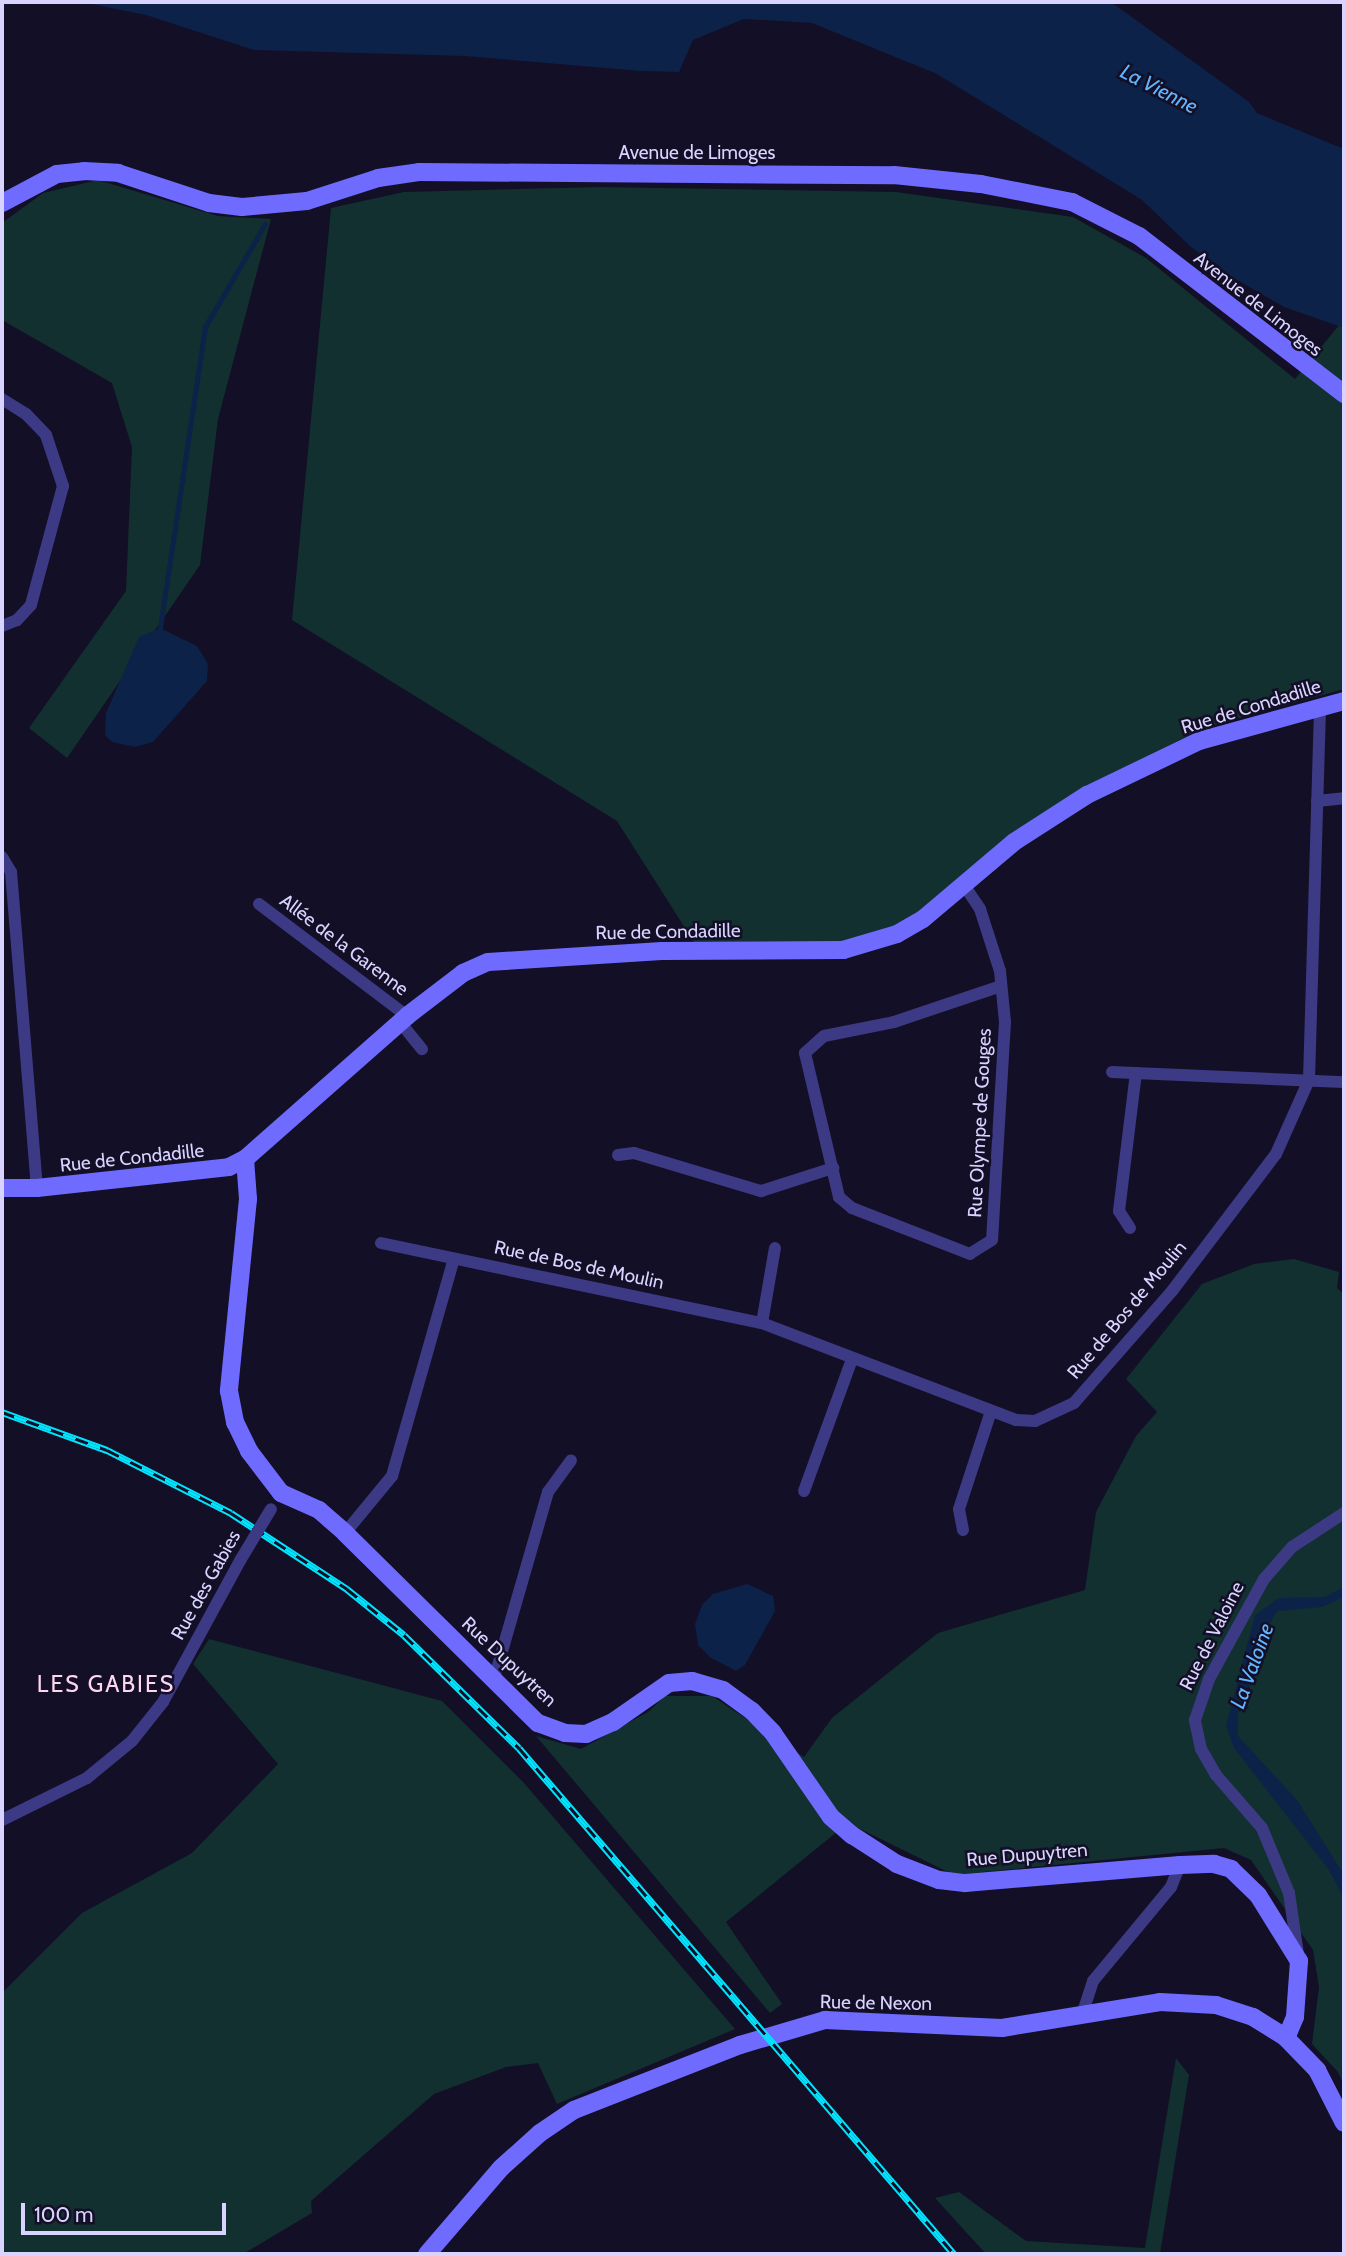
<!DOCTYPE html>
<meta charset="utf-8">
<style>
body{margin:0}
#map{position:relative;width:1346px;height:2256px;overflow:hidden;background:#130f26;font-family:Cabin,sans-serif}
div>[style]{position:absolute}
.green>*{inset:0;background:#12302f}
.water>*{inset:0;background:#0c2248}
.stream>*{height:4.5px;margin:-2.25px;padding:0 2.25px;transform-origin:2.25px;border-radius:2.25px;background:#0c2248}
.street>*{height:12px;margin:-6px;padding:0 6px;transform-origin:6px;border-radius:6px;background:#3d3a85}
.secondary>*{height:18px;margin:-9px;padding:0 9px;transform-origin:9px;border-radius:9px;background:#6f6bff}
.rail>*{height:7px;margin-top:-3.5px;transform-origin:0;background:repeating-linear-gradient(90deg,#130f26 0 13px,#00e5ff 0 26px);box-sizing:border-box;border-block:2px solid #00e5ff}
.street-bridge>*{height:12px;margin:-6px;padding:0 6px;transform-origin:6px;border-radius:6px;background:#3d3a85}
span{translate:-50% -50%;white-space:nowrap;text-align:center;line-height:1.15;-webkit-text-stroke:5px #130f26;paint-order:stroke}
.street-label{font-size:19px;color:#d9d4ff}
.water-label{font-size:21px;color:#62b6ff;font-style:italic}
.quarter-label{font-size:23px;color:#ffd6f0;letter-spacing:2px}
.frame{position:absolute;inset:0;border:4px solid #d9d4ff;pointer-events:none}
.scale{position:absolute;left:21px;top:2203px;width:205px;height:32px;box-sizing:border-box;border:4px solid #d9d4ff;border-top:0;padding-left:9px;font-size:21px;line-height:24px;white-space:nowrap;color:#d9d4ff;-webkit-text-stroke:5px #130f26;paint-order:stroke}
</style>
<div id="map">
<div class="green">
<div style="clip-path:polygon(98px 180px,218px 216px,271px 219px,218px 419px,200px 565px,67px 758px,29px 728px,126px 591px,132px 447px,112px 383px,2px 320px,2px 223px,43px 193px)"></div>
<div style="clip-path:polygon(600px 187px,896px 192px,1073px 217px,1146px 258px,1295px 379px,1344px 319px,1344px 689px,1203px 728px,1078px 792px,917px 915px,888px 931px,849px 943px,694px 942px,617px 821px,292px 620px,331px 208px,404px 192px)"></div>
<div style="clip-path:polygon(1294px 1259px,1339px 1272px,1337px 1288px,1344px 1294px,1344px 2086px,1338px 2072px,1312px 2044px,1319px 1987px,1313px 1950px,1251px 1860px,1224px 1848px,954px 1875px,848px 1823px,726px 1922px,782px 2004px,770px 2013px,536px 1736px,581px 1749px,648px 1712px,665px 1696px,712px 1696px,804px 1757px,832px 1718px,938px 1633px,1085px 1590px,1096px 1512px,1136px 1436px,1157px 1412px,1126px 1379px,1202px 1284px,1254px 1264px)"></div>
<div style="clip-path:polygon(209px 1639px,442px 1701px,524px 1783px,735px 2029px,557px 2104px,538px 2063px,506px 2067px,434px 2094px,311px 2201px,312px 2213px,243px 2254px,2px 2254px,2px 1993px,82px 1913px,192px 1853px,278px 1764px,193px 1664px)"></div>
<div style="clip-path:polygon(1176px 2058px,1189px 2075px,1160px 2254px,986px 2254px,935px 2198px,959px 2192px,1026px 2241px,1145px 2248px)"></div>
</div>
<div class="water">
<div style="clip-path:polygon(81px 2px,1111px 2px,1249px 102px,1257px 113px,1344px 149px,1344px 328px,1284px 307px,1230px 276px,1191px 247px,1142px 200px,937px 74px,812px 23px,744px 19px,693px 40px,679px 72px,641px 71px,465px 56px,254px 50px,146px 15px)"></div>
<div style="clip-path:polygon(160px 628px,197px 646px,208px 664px,207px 681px,153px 742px,135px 747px,112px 742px,105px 735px,106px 713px,139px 637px)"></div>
<div style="clip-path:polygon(747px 1584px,773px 1596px,775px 1611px,745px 1665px,736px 1671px,711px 1658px,698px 1645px,695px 1624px,702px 1605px,713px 1594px)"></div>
<div style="clip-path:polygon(1344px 1587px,1344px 1597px,1322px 1607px,1277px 1611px,1264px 1634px,1265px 1656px,1238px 1711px,1238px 1736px,1297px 1800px,1344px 1875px,1344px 1898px,1329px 1870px,1234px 1748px,1226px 1726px,1255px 1615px,1279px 1598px,1325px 1597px)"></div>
</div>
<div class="stream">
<div style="left:160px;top:628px;width:304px;rotate:-81.5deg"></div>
<div style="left:205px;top:327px;width:119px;rotate:-59.8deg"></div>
</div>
<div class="street">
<div style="left:2px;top:399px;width:28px;rotate:32deg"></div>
<div style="left:26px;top:414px;width:29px;rotate:46deg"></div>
<div style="left:46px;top:435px;width:54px;rotate:71.6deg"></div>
<div style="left:63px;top:486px;width:123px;rotate:105.1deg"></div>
<div style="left:31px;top:605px;width:21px;rotate:133deg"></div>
<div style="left:17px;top:620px;width:16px;rotate:158deg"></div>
<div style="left:1317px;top:801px;width:27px;rotate:-6deg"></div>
<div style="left:2px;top:857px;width:17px;rotate:59deg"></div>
<div style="left:11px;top:872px;width:317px;rotate:85.3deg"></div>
<div style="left:964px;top:885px;width:29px;rotate:56deg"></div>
<div style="left:980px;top:909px;width:65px;rotate:72.1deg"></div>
<div style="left:1000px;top:971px;width:51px;rotate:84.4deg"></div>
<div style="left:1005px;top:1022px;width:218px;rotate:93.4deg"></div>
<div style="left:992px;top:1240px;width:26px;rotate:148deg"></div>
<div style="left:970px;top:1254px;width:127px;rotate:-158.7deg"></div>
<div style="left:852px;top:1208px;width:17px;rotate:-140deg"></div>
<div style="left:839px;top:1197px;width:148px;rotate:-103.3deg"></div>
<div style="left:805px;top:1053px;width:25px;rotate:-42deg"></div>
<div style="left:824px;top:1036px;width:71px;rotate:-11.3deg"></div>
<div style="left:894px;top:1022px;width:113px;rotate:-18.6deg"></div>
<div style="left:259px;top:904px;width:186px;rotate:37.1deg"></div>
<div style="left:400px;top:1022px;width:35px;rotate:51deg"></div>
<div style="left:1112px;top:1072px;width:232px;rotate:2.5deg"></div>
<div style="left:618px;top:1155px;width:16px;rotate:-7deg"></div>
<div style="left:634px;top:1153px;width:133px;rotate:16.7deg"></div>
<div style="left:761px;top:1191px;width:76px;rotate:-17.7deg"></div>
<div style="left:1130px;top:1228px;width:20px;rotate:-123deg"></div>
<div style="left:1119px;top:1211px;width:139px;rotate:-83deg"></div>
<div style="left:381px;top:1243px;width:389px;rotate:11.9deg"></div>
<div style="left:762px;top:1323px;width:272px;rotate:20.9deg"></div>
<div style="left:1016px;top:1420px;width:19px;rotate:3deg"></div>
<div style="left:1035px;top:1421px;width:43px;rotate:-24.8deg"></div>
<div style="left:1074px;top:1403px;width:149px;rotate:-48.8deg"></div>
<div style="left:1172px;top:1291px;width:172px;rotate:-52.8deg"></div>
<div style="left:1276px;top:1154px;width:81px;rotate:-66deg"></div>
<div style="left:1309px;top:1080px;width:373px;rotate:-88.3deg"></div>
<div style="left:762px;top:1323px;width:76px;rotate:-80.2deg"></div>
<div style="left:804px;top:1491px;width:140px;rotate:-70deg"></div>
<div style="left:963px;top:1530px;width:21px;rotate:-101deg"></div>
<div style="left:959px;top:1509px;width:103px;rotate:-71.9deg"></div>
<div style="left:345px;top:1533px;width:74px;rotate:-50.5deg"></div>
<div style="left:392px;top:1476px;width:226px;rotate:-74.1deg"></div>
<div style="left:494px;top:1679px;width:195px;rotate:-73.9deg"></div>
<div style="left:548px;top:1492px;width:39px;rotate:-54deg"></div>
<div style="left:2px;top:1820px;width:95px;rotate:-26.3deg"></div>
<div style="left:87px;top:1778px;width:58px;rotate:-39.4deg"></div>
<div style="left:132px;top:1741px;width:50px;rotate:-51.5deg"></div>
<div style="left:163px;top:1702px;width:163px;rotate:-61.4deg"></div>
<div style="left:1299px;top:1961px;width:69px;rotate:-98.4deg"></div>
<div style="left:1289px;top:1893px;width:70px;rotate:-112.6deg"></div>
<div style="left:1262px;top:1828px;width:70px;rotate:-131deg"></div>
<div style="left:1216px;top:1775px;width:30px;rotate:-120deg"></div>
<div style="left:1201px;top:1749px;width:30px;rotate:-102deg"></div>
<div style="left:1195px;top:1720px;width:43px;rotate:-71.1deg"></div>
<div style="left:1209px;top:1679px;width:114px;rotate:-61.2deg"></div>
<div style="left:1264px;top:1579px;width:43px;rotate:-48.8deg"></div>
<div style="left:1292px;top:1547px;width:62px;rotate:-33.2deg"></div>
<div style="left:1082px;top:2015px;width:36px;rotate:-72deg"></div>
<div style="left:1093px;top:1981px;width:122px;rotate:-50.3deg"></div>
<div style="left:1171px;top:1887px;width:24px;rotate:-68deg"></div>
</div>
<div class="secondary">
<div style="left:2px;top:203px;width:62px;rotate:-27.8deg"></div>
<div style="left:57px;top:174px;width:27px;rotate:-6deg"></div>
<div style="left:84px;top:171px;width:34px;rotate:3deg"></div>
<div style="left:118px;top:173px;width:96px;rotate:18.2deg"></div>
<div style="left:209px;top:203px;width:33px;rotate:7deg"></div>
<div style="left:242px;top:207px;width:65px;rotate:-5.3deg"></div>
<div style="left:307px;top:201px;width:75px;rotate:-17.9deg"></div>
<div style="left:378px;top:178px;width:41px;rotate:-8.3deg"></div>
<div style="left:419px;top:172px;width:475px;rotate:0.4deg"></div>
<div style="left:894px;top:175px;width:87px;rotate:5.9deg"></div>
<div style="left:981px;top:184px;width:93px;rotate:11.2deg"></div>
<div style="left:1072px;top:202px;width:75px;rotate:26.9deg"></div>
<div style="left:1139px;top:236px;width:259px;rotate:37.6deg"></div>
<div style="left:245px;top:1159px;width:40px;rotate:85.7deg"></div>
<div style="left:248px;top:1199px;width:193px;rotate:95.7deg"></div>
<div style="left:229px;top:1391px;width:32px;rotate:79deg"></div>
<div style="left:235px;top:1422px;width:32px;rotate:64deg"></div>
<div style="left:249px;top:1451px;width:53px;rotate:52.7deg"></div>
<div style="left:281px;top:1493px;width:42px;rotate:24.1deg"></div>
<div style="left:319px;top:1510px;width:35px;rotate:41deg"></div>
<div style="left:345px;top:1533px;width:271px;rotate:44.6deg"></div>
<div style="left:538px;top:1723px;width:29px;rotate:20deg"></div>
<div style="left:565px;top:1733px;width:21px;rotate:3deg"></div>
<div style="left:586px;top:1734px;width:30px;rotate:-24deg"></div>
<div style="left:613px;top:1722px;width:68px;rotate:-34.9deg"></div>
<div style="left:669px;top:1683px;width:23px;rotate:-5deg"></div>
<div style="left:692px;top:1681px;width:32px;rotate:16deg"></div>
<div style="left:723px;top:1690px;width:36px;rotate:36deg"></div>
<div style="left:752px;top:1711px;width:30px;rotate:46deg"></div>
<div style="left:773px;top:1733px;width:102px;rotate:55.4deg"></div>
<div style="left:831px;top:1817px;width:28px;rotate:41deg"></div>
<div style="left:852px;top:1835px;width:54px;rotate:32.8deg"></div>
<div style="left:897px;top:1864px;width:45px;rotate:20.9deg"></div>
<div style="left:939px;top:1880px;width:26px;rotate:7deg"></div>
<div style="left:965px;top:1883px;width:216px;rotate:-4.8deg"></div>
<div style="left:1180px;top:1865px;width:34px;rotate:-2deg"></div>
<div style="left:1214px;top:1864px;width:18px;rotate:16deg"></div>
<div style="left:1231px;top:1869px;width:37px;rotate:44deg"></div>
<div style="left:1258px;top:1895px;width:78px;rotate:58.2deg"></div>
<div style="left:1299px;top:1961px;width:56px;rotate:94.1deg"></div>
<div style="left:1295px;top:2017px;width:23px;rotate:113deg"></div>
<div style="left:2px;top:1188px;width:35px"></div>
<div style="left:37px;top:1188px;width:193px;rotate:-6.2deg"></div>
<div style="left:229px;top:1167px;width:18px;rotate:-27deg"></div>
<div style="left:245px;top:1159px;width:216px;rotate:-41.4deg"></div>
<div style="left:407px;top:1016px;width:71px;rotate:-37.5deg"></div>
<div style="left:463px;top:973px;width:27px;rotate:-24deg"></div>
<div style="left:488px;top:962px;width:174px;rotate:-3.6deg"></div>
<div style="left:662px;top:951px;width:181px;rotate:-0.3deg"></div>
<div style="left:843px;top:950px;width:56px;rotate:-16.5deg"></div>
<div style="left:897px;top:934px;width:30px;rotate:-30deg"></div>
<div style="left:923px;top:919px;width:119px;rotate:-40.2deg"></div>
<div style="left:1014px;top:842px;width:87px;rotate:-32.8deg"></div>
<div style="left:1087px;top:795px;width:124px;rotate:-25.7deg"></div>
<div style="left:1199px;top:741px;width:150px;rotate:-15.4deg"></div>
<div style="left:427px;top:2254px;width:113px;rotate:-49.3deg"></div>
<div style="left:501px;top:2168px;width:52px;rotate:-41.9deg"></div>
<div style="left:540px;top:2133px;width:41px;rotate:-34.1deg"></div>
<div style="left:574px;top:2110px;width:178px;rotate:-21.4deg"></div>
<div style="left:740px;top:2045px;width:89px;rotate:-16.4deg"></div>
<div style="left:825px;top:2020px;width:177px;rotate:2.6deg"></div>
<div style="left:1002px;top:2028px;width:160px;rotate:-9.3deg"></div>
<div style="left:1160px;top:2002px;width:56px;rotate:3.1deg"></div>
<div style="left:1216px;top:2005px;width:39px;rotate:18deg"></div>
<div style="left:1253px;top:2017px;width:39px;rotate:32deg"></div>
<div style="left:1286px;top:2038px;width:45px;rotate:45.9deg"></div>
<div style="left:1317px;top:2070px;width:59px;rotate:63deg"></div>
</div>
<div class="rail">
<div style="left:2px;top:1412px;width:112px;rotate:19.9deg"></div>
<div style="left:107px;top:1450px;width:139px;rotate:26.9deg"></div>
<div style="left:231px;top:1513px;width:139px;rotate:33.2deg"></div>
<div style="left:347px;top:1589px;width:73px;rotate:38.9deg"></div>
<div style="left:404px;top:1635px;width:161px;rotate:44.5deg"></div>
<div style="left:519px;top:1748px;width:667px;rotate:49.31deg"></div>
</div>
<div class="street-bridge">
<div style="left:241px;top:1559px;width:58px;rotate:-59deg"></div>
</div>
<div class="street-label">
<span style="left:697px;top:153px">Avenue de Limoges</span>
<span style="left:1258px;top:304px;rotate:38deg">Avenue de Limoges</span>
<span style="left:1251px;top:707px;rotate:-17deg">Rue de Condadille</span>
<span style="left:668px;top:932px;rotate:-1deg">Rue de Condadille</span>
<span style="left:344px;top:945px;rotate:37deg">Allée de la Garenne</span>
<span style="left:980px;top:1123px;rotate:-87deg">Rue Olympe de Gouges</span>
<span style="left:132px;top:1158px;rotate:-6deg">Rue de Condadille</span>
<span style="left:579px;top:1265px;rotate:12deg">Rue de Bos de Moulin</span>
<span style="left:1127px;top:1310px;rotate:-50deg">Rue de Bos de Moulin</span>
<span style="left:206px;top:1585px;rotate:-61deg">Rue des Gabies</span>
<span style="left:1212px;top:1636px;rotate:-63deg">Rue de Valoine</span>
<span style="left:509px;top:1662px;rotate:43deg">Rue Dupuytren</span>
<span style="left:1027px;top:1855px;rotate:-5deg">Rue Dupuytren</span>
<span style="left:876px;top:2003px;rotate:1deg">Rue de Nexon</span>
</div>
<div class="water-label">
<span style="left:1159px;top:89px;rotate:27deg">La Vienne</span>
<span style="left:1252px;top:1666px;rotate:-70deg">La Valoine</span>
</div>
<div class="quarter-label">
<span style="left:106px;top:1684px">LES GABIES</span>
</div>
<div class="frame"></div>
<div class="scale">100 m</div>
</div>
